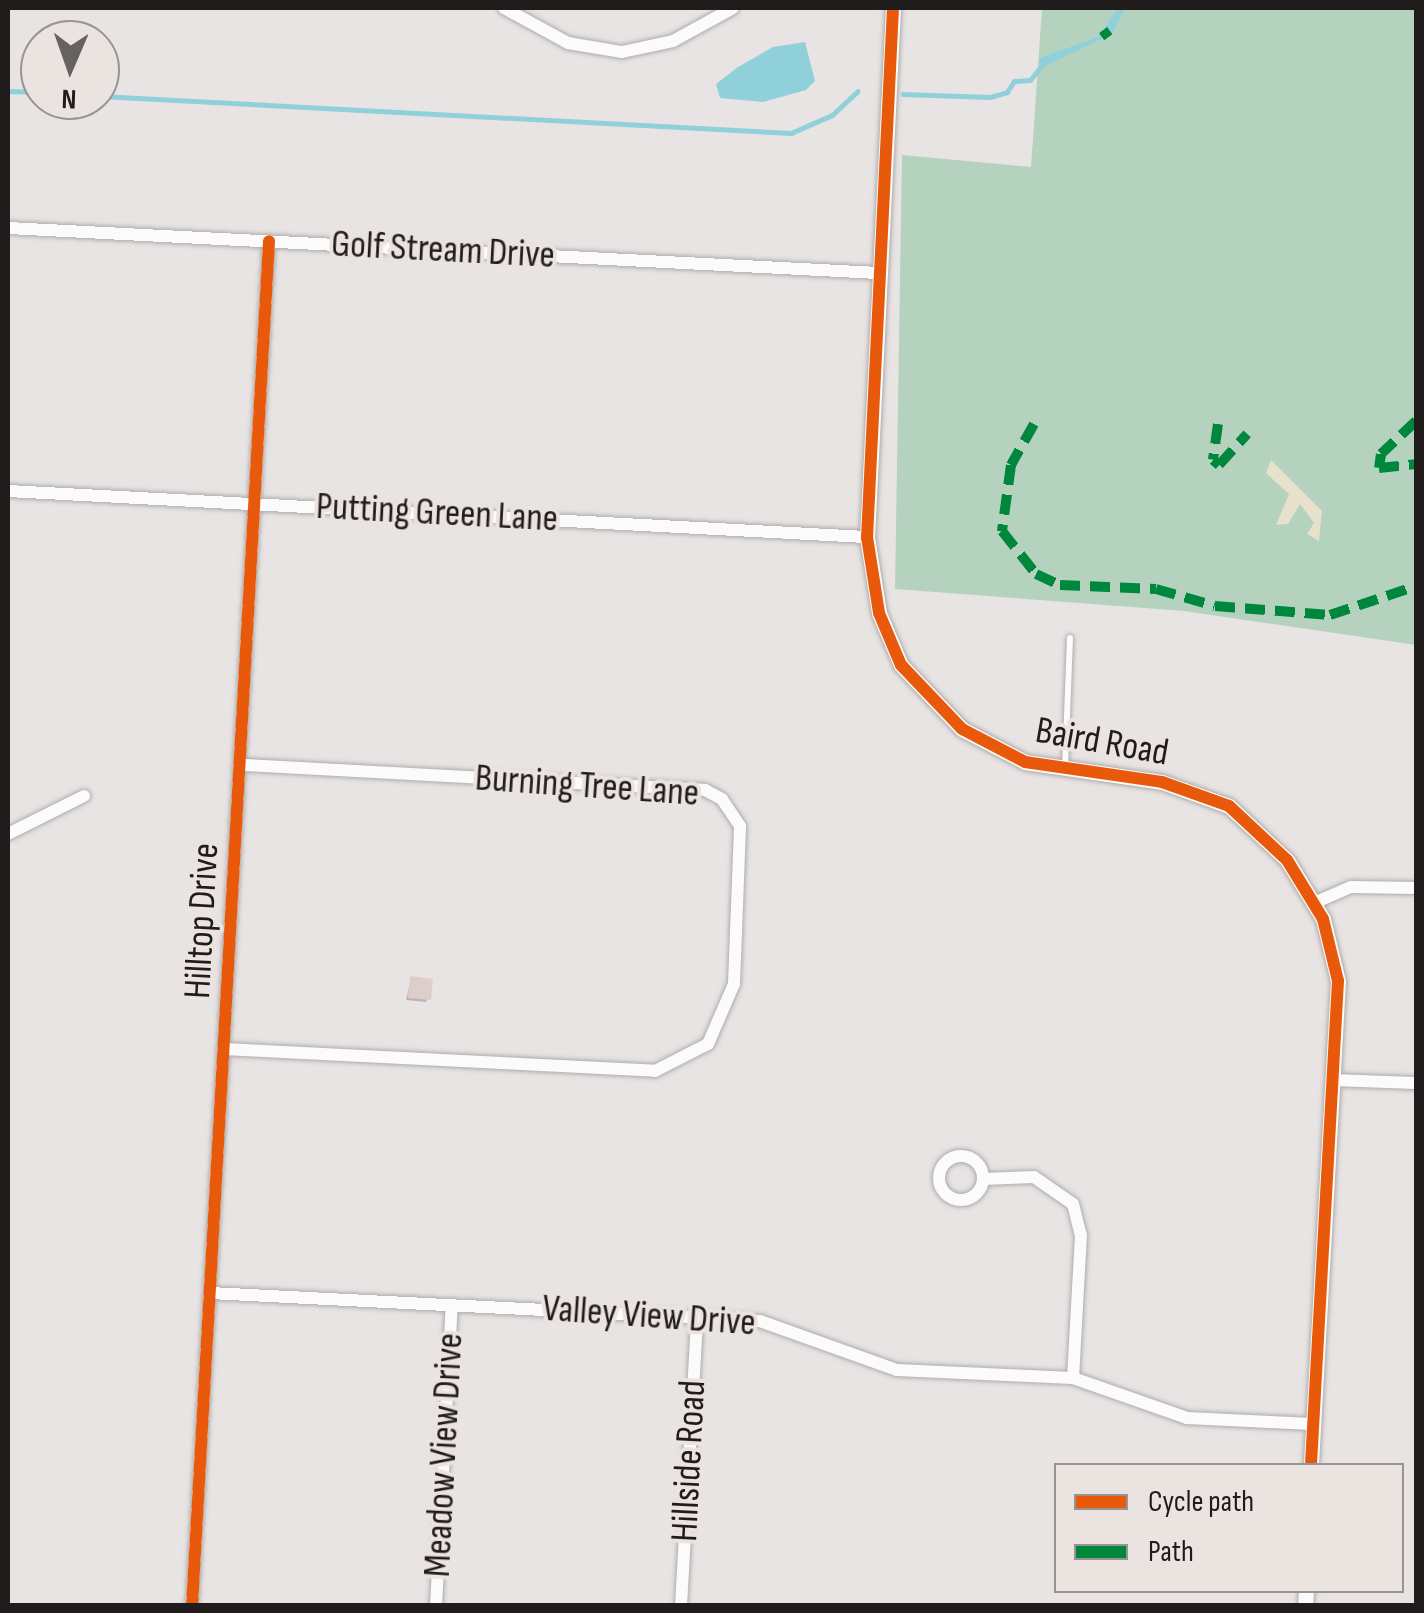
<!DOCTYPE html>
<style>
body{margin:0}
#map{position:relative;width:1424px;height:1613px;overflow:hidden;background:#e8e4e3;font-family:"Sofia Sans Condensed",sans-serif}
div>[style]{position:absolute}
.green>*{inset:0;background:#b5d2bf}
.sand>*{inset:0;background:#e7e0cb}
.water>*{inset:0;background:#90d0db}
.shadow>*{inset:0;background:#0003}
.stream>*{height:5px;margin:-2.5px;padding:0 2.5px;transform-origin:2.5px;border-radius:2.5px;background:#90d0db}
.building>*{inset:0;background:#decec9}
.roads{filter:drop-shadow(0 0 2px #afacab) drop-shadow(0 0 2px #afacab)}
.service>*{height:6px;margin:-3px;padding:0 3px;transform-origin:3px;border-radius:3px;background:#fcfbfb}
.minor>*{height:12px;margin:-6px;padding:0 6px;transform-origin:6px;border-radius:6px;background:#fcfbfb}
.minor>.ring{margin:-6px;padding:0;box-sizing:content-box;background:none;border:12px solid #fcfbfb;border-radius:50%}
.tertiary>*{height:15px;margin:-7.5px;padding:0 7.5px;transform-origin:7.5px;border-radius:7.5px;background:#fcfbfb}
.quiet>*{height:10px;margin-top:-5px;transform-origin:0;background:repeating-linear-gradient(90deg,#00873e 0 20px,transparent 0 30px)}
.cycleway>*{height:12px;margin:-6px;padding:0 6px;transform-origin:6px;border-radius:6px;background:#e8590c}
span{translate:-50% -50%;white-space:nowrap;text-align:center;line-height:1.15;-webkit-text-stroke:8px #ebe3e0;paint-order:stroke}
.street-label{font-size:38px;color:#1f1c1b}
.frame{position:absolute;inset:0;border:10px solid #1f1c1b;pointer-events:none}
.legend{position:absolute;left:1054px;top:1463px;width:350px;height:130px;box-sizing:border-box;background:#ebe3e0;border:2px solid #999391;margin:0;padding:12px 18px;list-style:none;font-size:30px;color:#1f1c1b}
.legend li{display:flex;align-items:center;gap:20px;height:50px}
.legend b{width:50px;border:2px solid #999391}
.north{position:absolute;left:20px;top:20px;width:100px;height:100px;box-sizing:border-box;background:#ebe3e0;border:2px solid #999391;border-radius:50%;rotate:182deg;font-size:28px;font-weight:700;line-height:40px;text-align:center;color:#1f1c1b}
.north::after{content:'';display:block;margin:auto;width:35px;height:45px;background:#656261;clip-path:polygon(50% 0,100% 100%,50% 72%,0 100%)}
</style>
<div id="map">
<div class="green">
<div style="clip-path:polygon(1042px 8px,1416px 8px,1416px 645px,1184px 611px,895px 589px,902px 155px,1031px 167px)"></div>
</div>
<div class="sand">
<div style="clip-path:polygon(1271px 460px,1322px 511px,1319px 541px,1307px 534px,1314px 523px,1300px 504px,1288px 524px,1276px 525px,1289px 494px,1266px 473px)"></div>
</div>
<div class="water">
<div style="clip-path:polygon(1118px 8px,1125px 8px,1112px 34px,1039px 69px,1040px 58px,1098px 37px)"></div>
<div style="clip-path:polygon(805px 42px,815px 81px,806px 90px,763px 102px,720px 98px,716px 84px,738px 67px,773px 47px)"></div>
</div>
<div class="shadow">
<div style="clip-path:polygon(411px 979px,428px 999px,426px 1002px,406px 1000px)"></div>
</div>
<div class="stream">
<div style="left:8px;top:91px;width:32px;rotate:2deg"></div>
<div style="left:903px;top:94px;width:87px;rotate:2deg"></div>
<div style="left:990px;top:97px;width:18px;rotate:-16deg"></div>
<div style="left:1007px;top:92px;width:13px;rotate:-58deg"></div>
<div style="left:1014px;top:81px;width:16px;rotate:-4deg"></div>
<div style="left:1030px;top:80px;width:26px;rotate:-51deg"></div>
<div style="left:100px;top:96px;width:692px;rotate:3.07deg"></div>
<div style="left:791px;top:133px;width:45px;rotate:-23.7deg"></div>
<div style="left:832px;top:115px;width:35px;rotate:-43deg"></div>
</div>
<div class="building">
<div style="clip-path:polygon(410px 976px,433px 979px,431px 1000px,408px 998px)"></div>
</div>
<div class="roads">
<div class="service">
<div style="left:1065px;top:768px;width:130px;rotate:-87.8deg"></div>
</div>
<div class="minor">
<div style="left:504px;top:8px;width:73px;rotate:28.7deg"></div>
<div style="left:568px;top:43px;width:55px;rotate:9.5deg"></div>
<div style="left:622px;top:52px;width:52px;rotate:-12.2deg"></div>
<div style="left:673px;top:41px;width:68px;rotate:-28.8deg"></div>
<div style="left:8px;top:228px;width:872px;rotate:2.96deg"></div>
<div style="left:8px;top:491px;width:860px;rotate:3.07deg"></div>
<div style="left:8px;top:834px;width:85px;rotate:-26.6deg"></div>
<div style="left:1314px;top:903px;width:40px;rotate:-23.4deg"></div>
<div style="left:1351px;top:887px;width:65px;rotate:0.9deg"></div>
<div style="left:224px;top:1049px;width:432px;rotate:2.9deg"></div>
<div style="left:655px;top:1071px;width:59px;rotate:-27deg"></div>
<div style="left:708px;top:1044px;width:65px;rotate:-66.6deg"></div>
<div style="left:734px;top:984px;width:158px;rotate:-87.8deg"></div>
<div style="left:740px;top:826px;width:32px;rotate:-124deg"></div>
<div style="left:722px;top:799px;width:19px;rotate:-152deg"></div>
<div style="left:705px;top:790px;width:464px;rotate:-176.9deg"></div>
<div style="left:1332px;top:1080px;width:84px;rotate:2deg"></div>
<div class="ring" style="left:939px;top:1156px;width:32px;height:32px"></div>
<div style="left:983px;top:1179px;width:51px;rotate:-2.2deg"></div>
<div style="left:1034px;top:1177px;width:47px;rotate:34.7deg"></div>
<div style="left:1073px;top:1204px;width:32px;rotate:76deg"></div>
<div style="left:1081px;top:1235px;width:143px;rotate:93.2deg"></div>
<div style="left:210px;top:1293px;width:551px;rotate:2.91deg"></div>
<div style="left:760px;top:1321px;width:145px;rotate:19.7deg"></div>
<div style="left:897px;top:1370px;width:176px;rotate:2.6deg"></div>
<div style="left:1073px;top:1378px;width:121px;rotate:19.3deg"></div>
<div style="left:1187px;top:1418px;width:125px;rotate:2.7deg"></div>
<div style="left:192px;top:1606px;width:1367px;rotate:-86.77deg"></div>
<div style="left:436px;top:1606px;width:301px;rotate:-87deg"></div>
<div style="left:681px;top:1606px;width:289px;rotate:-86.8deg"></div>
</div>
<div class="tertiary">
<div style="left:893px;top:8px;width:530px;rotate:92.81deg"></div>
<div style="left:867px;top:537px;width:77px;rotate:81deg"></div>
<div style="left:879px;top:613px;width:56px;rotate:67.1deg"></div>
<div style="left:901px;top:665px;width:88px;rotate:46.4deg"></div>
<div style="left:962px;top:729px;width:71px;rotate:27.6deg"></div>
<div style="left:1025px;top:762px;width:138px;rotate:8.3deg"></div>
<div style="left:1162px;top:782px;width:71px;rotate:19.7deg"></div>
<div style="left:1229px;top:806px;width:79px;rotate:43deg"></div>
<div style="left:1287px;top:860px;width:69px;rotate:58.6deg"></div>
<div style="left:1323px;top:919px;width:64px;rotate:76.4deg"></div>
<div style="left:1338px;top:981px;width:486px;rotate:93.2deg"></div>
<div style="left:1305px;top:1606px;width:16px;rotate:-86deg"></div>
</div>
</div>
<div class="quiet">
<div style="left:1103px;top:30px;width:9px;rotate:54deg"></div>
<div style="left:1416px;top:421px;width:48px;rotate:136.7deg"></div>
<div style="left:1381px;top:454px;width:14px;rotate:98deg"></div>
<div style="left:1379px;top:468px;width:37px;rotate:-6deg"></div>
<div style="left:1034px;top:424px;width:47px;rotate:119.3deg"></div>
<div style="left:1011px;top:465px;width:67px;rotate:97.8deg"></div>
<div style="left:1002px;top:531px;width:55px;rotate:51.7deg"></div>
<div style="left:1036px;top:574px;width:26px;rotate:25deg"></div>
<div style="left:1060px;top:585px;width:96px;rotate:2.4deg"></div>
<div style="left:1156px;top:589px;width:61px;rotate:16.1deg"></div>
<div style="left:1215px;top:606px;width:115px;rotate:4.5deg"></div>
<div style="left:1330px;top:615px;width:91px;rotate:-18.6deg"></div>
<div style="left:1218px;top:424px;width:36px;rotate:98deg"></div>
<div style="left:1213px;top:460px;width:8px;rotate:40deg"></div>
<div style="left:1219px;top:465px;width:42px;rotate:-47.9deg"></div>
</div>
<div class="cycleway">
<div style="left:893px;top:8px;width:530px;rotate:92.81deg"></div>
<div style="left:867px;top:537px;width:77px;rotate:81deg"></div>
<div style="left:879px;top:613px;width:56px;rotate:67.1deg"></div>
<div style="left:901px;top:665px;width:88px;rotate:46.4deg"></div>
<div style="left:962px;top:729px;width:71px;rotate:27.6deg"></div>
<div style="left:1025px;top:762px;width:138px;rotate:8.3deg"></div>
<div style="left:1162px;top:782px;width:71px;rotate:19.7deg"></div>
<div style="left:1229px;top:806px;width:79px;rotate:43deg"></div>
<div style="left:1287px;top:860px;width:69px;rotate:58.6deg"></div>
<div style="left:1323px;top:919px;width:64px;rotate:76.4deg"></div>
<div style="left:1338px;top:981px;width:486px;rotate:93.2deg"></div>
<div style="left:192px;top:1606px;width:1367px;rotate:-86.77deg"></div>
</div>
<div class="street-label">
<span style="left:443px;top:250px;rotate:3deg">Golf Stream Drive</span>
<span style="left:437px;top:513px;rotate:3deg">Putting Green Lane</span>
<span style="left:1102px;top:742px;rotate:10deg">Baird Road</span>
<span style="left:587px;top:786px;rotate:4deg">Burning Tree Lane</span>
<span style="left:202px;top:921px;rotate:-87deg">Hilltop Drive</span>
<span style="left:649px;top:1316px;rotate:4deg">Valley View Drive</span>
<span style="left:444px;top:1455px;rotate:-87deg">Meadow View Drive</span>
<span style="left:689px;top:1461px;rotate:-87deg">Hillside Road</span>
</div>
<div class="frame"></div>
<ul class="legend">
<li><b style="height:12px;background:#e8590c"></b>Cycle path</li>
<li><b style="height:12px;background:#00873e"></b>Path</li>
</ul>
<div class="north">N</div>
</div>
